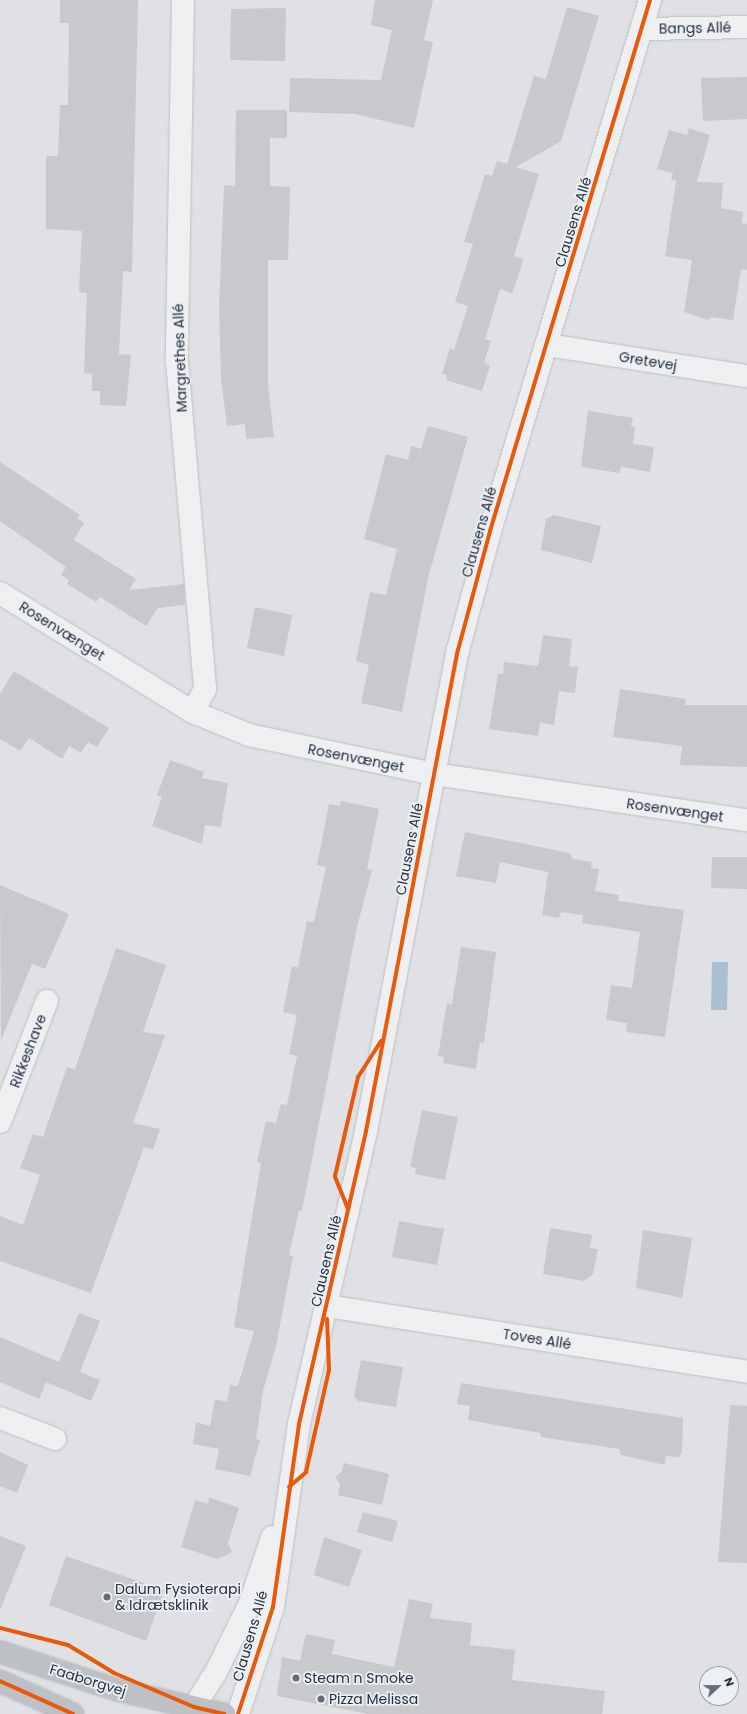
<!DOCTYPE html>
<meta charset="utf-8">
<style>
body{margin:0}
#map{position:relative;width:747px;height:1714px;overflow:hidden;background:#dfe1e4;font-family:Poppins,sans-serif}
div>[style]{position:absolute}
.water>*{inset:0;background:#aabfd2}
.building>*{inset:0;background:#c7c9cc}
.roads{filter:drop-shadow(0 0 1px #bdbfc2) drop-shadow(0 0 1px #bdbfc2)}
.minor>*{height:22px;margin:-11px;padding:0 11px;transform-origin:11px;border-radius:11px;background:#eeeff1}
.secondary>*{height:22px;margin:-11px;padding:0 11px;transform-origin:11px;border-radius:11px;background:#bdc0c4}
.cycleway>*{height:4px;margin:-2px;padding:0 2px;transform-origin:2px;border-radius:2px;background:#e8590c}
.dots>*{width:11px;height:11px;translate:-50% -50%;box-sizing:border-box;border:2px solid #ebf0f5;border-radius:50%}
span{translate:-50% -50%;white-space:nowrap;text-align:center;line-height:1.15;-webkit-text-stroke:3.5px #ebf0f5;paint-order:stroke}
.street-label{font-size:14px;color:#252f3e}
.poi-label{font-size:14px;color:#252f3e}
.left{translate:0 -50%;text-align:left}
.north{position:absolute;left:699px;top:1666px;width:40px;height:40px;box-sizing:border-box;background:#ebf0f5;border:1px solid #9ca3ac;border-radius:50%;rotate:68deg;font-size:11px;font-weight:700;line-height:16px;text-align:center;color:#252f3e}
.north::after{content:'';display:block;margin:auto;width:14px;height:18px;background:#666d78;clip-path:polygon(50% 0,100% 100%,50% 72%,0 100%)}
</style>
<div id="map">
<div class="water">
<div style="clip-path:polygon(712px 962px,728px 962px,727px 1010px,711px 1010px)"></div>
</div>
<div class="building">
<div style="clip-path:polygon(60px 0,138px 0,132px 272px,123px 271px,119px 354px,131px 355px,126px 406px,100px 405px,100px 391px,92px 391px,92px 374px,84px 373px,87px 293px,79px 292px,82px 231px,46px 229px,46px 156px,58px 156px,60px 105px,68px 105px,69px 23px,60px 23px)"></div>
<div style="clip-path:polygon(375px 0,433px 0,424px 40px,433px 42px,414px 128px,355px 114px,289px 112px,290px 78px,381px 80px,392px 30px,371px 25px)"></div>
<div style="clip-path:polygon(567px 7px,599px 16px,561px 141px,516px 167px,539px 174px,514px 256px,523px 259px,520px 271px,512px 293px,500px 289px,485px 339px,491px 341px,484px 362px,490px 366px,482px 391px,446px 380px,447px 375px,442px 374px,450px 348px,454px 350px,468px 306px,455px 302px,473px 244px,464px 242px,485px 174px,492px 176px,497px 161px,507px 164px,534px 76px,546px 79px)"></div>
<div style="clip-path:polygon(286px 8px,285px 61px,230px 60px,231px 9px)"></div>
<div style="clip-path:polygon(747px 77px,747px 119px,703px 121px,701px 78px)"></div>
<div style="clip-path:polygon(236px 110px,287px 110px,287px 138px,270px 138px,270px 186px,290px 187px,288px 260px,268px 260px,268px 383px,274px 437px,246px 439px,245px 424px,227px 426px,221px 378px,219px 308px,224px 185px,235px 186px)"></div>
<div style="clip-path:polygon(689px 128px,710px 135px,697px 182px,723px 183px,721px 208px,743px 212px,742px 223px,747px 224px,747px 270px,741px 269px,733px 320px,711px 317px,708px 320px,684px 312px,692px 260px,665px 256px,676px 181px,671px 180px,673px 173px,657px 169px,669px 130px,687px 135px)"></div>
<div style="clip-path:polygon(588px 411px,633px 418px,631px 426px,635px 427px,633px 444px,654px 447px,650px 472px,621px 467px,620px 473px,581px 467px)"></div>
<div style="clip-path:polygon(428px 426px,468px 437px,428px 578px,402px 712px,361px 703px,369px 665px,356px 661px,370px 592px,386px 595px,397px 549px,364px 539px,386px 454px,408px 460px,411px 446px,421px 449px)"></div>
<div style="clip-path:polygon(0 462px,80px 515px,77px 518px,84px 523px,74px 540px,136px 579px,129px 590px,184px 584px,185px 605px,158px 608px,146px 626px,100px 597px,96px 602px,67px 584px,69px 580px,61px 575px,66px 567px,0 521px)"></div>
<div style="clip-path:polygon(554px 515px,601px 526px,592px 563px,541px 550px,546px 519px)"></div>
<div style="clip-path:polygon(255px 607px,292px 615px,284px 656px,247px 648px)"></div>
<div style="clip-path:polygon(543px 635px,572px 639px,569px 666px,578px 667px,575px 693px,559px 691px,554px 725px,540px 723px,538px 736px,489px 729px,498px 674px,503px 674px,504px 662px,538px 666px)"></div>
<div style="clip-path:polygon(14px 671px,109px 728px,97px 747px,88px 742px,81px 753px,69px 746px,62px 759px,29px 738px,20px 751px,0 739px,0 694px)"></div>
<div style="clip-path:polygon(620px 689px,686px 699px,685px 705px,747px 705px,747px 767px,680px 765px,682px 746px,613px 737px)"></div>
<div style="clip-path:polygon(170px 760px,204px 772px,202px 778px,228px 783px,221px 827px,205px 825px,202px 844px,152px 826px,162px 797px,157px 795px)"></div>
<div style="clip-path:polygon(341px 801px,379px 809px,367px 869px,372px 870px,357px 927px,302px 1211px,299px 1210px,289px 1255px,293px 1256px,276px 1346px,263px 1391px,256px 1439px,260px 1440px,250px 1476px,215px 1469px,219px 1449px,193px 1444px,196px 1422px,210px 1426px,215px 1399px,227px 1402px,230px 1385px,238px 1386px,254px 1331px,234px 1327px,261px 1163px,257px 1162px,266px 1121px,276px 1123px,281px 1104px,287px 1105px,297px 1056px,289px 1054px,297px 1015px,283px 1012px,292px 966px,298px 967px,307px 921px,314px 922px,326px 867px,317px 865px,329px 804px,340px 806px)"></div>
<div style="clip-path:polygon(465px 832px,570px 853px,572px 859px,592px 862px,591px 868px,599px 869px,595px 891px,619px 895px,618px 901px,684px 910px,665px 1037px,626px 1032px,627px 1023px,606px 1020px,611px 985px,632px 988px,640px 932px,582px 923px,583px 915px,561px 912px,559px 918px,542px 915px,548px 872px,500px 862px,496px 883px,456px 876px)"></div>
<div style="clip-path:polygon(712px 857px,747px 857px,747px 889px,711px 888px)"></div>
<div style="clip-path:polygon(0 885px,69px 914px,45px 969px,32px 964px,1px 1040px)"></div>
<div style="clip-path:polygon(461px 947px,496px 952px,484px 1043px,480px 1042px,476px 1069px,443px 1063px,444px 1057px,438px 1056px,447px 1003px,452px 1004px)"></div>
<div style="clip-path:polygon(116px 948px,166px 965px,143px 1032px,165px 1035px,133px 1123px,160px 1129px,153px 1150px,144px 1147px,91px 1293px,0 1261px,0 1216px,23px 1225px,40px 1175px,20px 1168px,33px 1134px,43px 1137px,67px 1067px,75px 1069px)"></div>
<div style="clip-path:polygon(422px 1110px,458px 1117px,445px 1180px,415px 1174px,416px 1168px,410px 1167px)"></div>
<div style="clip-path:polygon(399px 1221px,444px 1229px,437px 1265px,392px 1257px)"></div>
<div style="clip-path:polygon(550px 1228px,592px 1235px,590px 1248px,598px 1249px,593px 1274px,584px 1281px,543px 1274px)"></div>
<div style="clip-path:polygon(643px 1230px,692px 1238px,682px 1298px,636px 1288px)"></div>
<div style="clip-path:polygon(79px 1313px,100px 1321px,80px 1372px,100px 1380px,91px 1401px,46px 1382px,39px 1399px,0 1382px,0 1337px,59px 1362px)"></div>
<div style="clip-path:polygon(361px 1360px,403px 1367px,396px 1407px,358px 1401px,354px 1396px)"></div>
<div style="clip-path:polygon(461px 1383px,683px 1418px,682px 1452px,679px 1457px,666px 1456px,665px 1465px,621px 1455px,619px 1449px,541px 1437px,540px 1433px,468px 1420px,470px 1406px,457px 1404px)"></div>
<div style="clip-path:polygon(730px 1405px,747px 1406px,747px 1563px,718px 1562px)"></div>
<div style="clip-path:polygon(0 1452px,28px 1465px,17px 1493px,0 1486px)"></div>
<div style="clip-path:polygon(344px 1463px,389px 1474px,382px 1505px,338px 1495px,340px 1484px,335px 1477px,342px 1471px)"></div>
<div style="clip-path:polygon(209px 1497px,239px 1508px,228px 1543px,232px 1552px,218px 1559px,181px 1547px,195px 1500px,208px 1504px)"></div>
<div style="clip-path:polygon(363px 1512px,398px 1521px,392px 1542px,357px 1532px)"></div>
<div style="clip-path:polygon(0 1536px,26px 1546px,1px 1608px,0 1608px)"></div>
<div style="clip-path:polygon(324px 1537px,362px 1550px,349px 1587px,314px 1575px)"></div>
<div style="clip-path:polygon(66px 1556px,164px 1590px,146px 1641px,49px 1605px)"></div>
<div style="clip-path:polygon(409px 1599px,433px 1604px,430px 1618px,472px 1623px,470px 1645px,515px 1650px,512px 1680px,605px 1691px,602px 1714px,368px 1714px,277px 1696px,282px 1657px,300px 1661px,306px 1634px,335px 1640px,332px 1654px,394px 1667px)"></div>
</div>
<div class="roads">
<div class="minor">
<div style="left:183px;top:0;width:361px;rotate:91deg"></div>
<div style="left:177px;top:361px;width:329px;rotate:85.1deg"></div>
<div style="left:205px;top:689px;width:26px;rotate:118deg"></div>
<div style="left:644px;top:29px;width:103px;rotate:-1.1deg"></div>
<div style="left:548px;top:345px;width:201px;rotate:8.9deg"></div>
<div style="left:0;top:593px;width:227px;rotate:31.7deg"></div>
<div style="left:193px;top:712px;width:61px;rotate:22.3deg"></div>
<div style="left:249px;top:735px;width:189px;rotate:11.9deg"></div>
<div style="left:434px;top:774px;width:316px;rotate:8.4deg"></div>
<div style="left:0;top:1122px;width:130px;rotate:-68.8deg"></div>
<div style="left:327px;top:1306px;width:425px;rotate:8.9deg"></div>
<div style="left:0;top:1418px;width:59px;rotate:20.9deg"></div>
<div style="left:194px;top:1707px;width:39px;rotate:-58deg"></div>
<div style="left:215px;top:1674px;width:81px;rotate:-63.7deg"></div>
<div style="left:251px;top:1601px;width:67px;rotate:-71.8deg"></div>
<div style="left:238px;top:1714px;width:113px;rotate:-71.9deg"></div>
<div style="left:273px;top:1607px;width:185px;rotate:-81.9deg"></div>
<div style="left:299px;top:1424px;width:301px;rotate:-77.1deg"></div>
<div style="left:366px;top:1131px;width:490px;rotate:-79.2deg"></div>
<div style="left:458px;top:650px;width:123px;rotate:-74.9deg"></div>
<div style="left:490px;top:531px;width:555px;rotate:-73.23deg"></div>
</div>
<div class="secondary">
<div style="left:0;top:1652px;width:124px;rotate:17.9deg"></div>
<div style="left:118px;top:1690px;width:109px;rotate:12.8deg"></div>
<div style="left:0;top:1681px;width:80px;rotate:24.3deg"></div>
</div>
</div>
<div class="cycleway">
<div style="left:348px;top:1209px;width:35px;rotate:-112deg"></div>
<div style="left:335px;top:1176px;width:102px;rotate:-76.9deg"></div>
<div style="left:358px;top:1077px;width:43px;rotate:-57.4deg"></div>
<div style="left:289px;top:1487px;width:23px;rotate:-41deg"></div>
<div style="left:306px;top:1472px;width:105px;rotate:-77.3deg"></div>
<div style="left:329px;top:1370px;width:51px;rotate:-92.2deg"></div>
<div style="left:0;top:1628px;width:70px;rotate:14deg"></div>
<div style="left:68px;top:1645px;width:54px;rotate:31.3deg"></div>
<div style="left:114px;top:1673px;width:87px;rotate:23deg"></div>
<div style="left:194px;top:1707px;width:31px;rotate:13deg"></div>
<div style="left:0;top:1681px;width:80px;rotate:24.3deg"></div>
<div style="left:238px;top:1714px;width:113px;rotate:-71.9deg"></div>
<div style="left:273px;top:1607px;width:185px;rotate:-81.9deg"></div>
<div style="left:299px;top:1424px;width:301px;rotate:-77.1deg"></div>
<div style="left:366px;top:1131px;width:490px;rotate:-79.2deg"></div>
<div style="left:458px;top:650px;width:123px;rotate:-74.9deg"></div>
<div style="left:490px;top:531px;width:555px;rotate:-73.23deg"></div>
</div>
<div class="dots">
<div style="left:107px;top:1597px;background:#666d78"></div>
<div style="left:296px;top:1678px;background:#666d78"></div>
<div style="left:321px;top:1699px;background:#666d78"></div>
</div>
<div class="street-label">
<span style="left:695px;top:28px;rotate:-1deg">Bangs Allé</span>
<span style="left:573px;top:222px;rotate:-73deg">Clausens Allé</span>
<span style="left:180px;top:358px;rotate:-92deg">Margrethes Allé</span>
<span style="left:648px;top:361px;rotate:9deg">Gretevej</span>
<span style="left:479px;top:532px;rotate:-74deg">Clausens Allé</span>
<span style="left:62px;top:631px;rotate:32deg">Rosenvænget</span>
<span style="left:356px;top:758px;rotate:11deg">Rosenvænget</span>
<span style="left:675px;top:810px;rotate:8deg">Rosenvænget</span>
<span style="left:409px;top:849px;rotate:-79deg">Clausens Allé</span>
<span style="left:28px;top:1051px;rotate:-69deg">Rikkeshave</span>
<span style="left:326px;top:1261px;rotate:-77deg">Clausens Allé</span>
<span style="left:537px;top:1339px;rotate:9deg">Toves Allé</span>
<span style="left:250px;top:1636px;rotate:-74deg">Clausens Allé</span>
<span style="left:88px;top:1680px;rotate:17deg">Faaborgvej</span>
</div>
<div class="poi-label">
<span class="left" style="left:115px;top:1597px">Dalum Fysioterapi<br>&amp; Idrætsklinik</span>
<span class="left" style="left:304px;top:1678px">Steam n Smoke</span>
<span class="left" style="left:329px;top:1699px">Pizza Melissa</span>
</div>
<div class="north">N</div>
</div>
